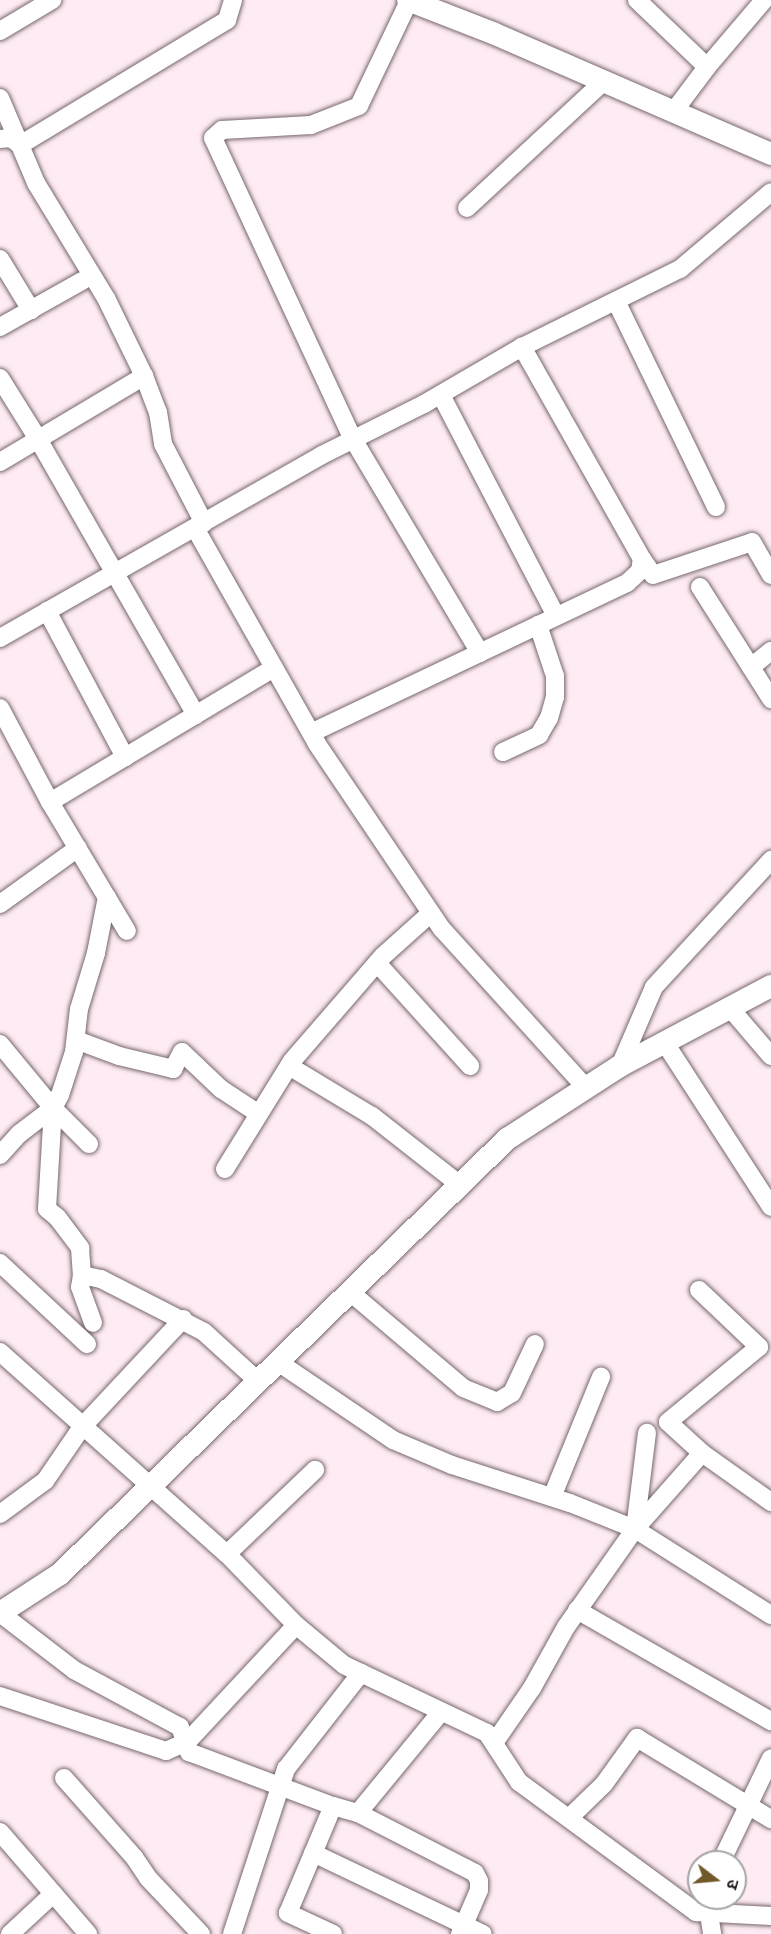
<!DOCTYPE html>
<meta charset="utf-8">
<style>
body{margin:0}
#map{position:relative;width:771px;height:1934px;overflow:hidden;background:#feebf3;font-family:Roboto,"Noto Sans Devanagari",sans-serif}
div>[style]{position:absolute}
.roads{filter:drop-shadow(0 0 2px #77676e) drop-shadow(0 0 2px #77676e)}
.minor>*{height:18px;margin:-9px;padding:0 9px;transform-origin:9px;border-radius:9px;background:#fff}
.tertiary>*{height:22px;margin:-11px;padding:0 11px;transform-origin:11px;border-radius:11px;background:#fff}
span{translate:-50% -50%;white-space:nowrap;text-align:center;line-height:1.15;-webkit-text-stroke:4.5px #fff;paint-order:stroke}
.north{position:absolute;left:687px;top:1850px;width:60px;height:60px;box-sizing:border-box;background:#fff;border:2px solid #a6a4a5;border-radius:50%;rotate:106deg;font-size:16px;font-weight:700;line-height:24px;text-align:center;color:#211b1e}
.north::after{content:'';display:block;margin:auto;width:21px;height:27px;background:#715829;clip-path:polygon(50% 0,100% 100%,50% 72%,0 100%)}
</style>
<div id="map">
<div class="roads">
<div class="minor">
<div style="left:637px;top:0;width:97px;rotate:43.7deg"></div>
<div style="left:409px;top:1px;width:116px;rotate:115.5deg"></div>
<div style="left:359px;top:106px;width:52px;rotate:158.4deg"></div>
<div style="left:311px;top:125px;width:89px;rotate:176.8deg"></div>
<div style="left:222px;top:130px;width:12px;rotate:138deg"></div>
<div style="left:213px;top:138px;width:332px;rotate:65.1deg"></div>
<div style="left:353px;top:439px;width:249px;rotate:59.3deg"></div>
<div style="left:0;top:31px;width:61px;rotate:-30.8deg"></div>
<div style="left:0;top:98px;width:92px;rotate:67deg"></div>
<div style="left:36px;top:183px;width:135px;rotate:58.7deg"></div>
<div style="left:106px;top:298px;width:87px;rotate:64deg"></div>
<div style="left:144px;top:376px;width:39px;rotate:69deg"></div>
<div style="left:158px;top:412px;width:32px;rotate:81deg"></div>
<div style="left:163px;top:444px;width:89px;rotate:62.6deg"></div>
<div style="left:674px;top:111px;width:55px;rotate:-53.1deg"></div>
<div style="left:707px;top:67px;width:88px;rotate:-49.6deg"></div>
<div style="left:0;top:139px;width:11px;rotate:-5deg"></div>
<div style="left:11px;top:138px;width:11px;rotate:38deg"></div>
<div style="left:20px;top:145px;width:242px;rotate:-31.1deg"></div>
<div style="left:227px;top:20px;width:21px;rotate:-73deg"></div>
<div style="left:467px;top:208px;width:187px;rotate:-42.8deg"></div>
<div style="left:0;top:259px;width:60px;rotate:58.7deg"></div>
<div style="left:616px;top:301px;width:229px;rotate:64.1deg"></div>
<div style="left:0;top:327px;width:94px;rotate:-29.3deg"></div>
<div style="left:0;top:378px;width:72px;rotate:58.1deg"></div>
<div style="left:38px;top:439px;width:318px;rotate:60.2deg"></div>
<div style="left:441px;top:395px;width:249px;rotate:62.5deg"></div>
<div style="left:0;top:462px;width:168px;rotate:-30.8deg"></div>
<div style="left:195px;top:528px;width:248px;rotate:60.5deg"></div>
<div style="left:317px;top:744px;width:223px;rotate:56deg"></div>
<div style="left:442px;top:929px;width:215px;rotate:47.8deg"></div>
<div style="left:642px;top:559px;width:19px;rotate:55deg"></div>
<div style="left:653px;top:575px;width:104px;rotate:-18.4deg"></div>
<div style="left:752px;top:542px;width:38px;rotate:60deg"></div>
<div style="left:700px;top:587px;width:133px;rotate:57.6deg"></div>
<div style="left:47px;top:611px;width:166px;rotate:61.9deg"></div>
<div style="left:0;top:638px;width:370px;rotate:-29.6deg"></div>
<div style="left:322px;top:455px;width:114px;rotate:-26.6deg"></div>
<div style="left:424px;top:404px;width:113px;rotate:-30.2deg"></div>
<div style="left:522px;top:347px;width:176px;rotate:-26.3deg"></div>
<div style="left:680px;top:269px;width:119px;rotate:-40.2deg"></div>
<div style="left:751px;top:667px;width:26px;rotate:-39deg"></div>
<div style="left:0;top:708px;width:106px;rotate:62deg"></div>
<div style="left:50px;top:802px;width:150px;rotate:59.2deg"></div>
<div style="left:311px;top:733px;width:350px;rotate:-25.4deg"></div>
<div style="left:627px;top:583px;width:18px;rotate:-43deg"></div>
<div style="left:640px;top:571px;width:12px;rotate:-81deg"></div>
<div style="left:642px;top:559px;width:244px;rotate:-119.5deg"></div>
<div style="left:503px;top:752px;width:40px;rotate:-25deg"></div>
<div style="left:539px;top:735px;width:20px;rotate:-60deg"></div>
<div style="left:549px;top:718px;width:22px;rotate:-74deg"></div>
<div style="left:555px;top:697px;width:21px;rotate:-90deg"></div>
<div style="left:555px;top:676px;width:54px;rotate:-108.4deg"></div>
<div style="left:50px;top:802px;width:261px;rotate:-30.9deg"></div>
<div style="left:0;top:904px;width:96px;rotate:-35.7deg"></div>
<div style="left:377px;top:963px;width:139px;rotate:47.9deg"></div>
<div style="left:730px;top:1008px;width:63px;rotate:49.5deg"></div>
<div style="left:76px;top:1040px;width:46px;rotate:20.4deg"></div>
<div style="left:119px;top:1056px;width:56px;rotate:13.5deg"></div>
<div style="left:173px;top:1069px;width:19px;rotate:-62deg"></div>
<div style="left:182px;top:1052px;width:54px;rotate:43.5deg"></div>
<div style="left:221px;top:1089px;width:45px;rotate:33.3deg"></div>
<div style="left:665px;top:1043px;width:195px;rotate:57.1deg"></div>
<div style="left:0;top:1044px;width:83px;rotate:50.4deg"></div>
<div style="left:53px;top:1108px;width:51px;rotate:45deg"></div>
<div style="left:289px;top:1066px;width:97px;rotate:31.1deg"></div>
<div style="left:372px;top:1116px;width:112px;rotate:38.1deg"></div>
<div style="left:620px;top:1066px;width:86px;rotate:-66.7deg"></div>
<div style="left:654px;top:987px;width:173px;rotate:-47.3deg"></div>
<div style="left:53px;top:1108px;width:101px;rotate:93.4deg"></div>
<div style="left:47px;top:1209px;width:13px;rotate:39deg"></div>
<div style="left:57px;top:1217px;width:39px;rotate:53deg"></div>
<div style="left:80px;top:1248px;width:27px;rotate:86deg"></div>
<div style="left:82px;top:1275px;width:12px;rotate:99deg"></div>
<div style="left:80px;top:1287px;width:38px;rotate:70deg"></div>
<div style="left:0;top:1155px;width:28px;rotate:-48deg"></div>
<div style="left:19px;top:1134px;width:43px;rotate:-37.4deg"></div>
<div style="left:53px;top:1108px;width:15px;rotate:-62deg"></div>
<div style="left:60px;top:1095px;width:45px;rotate:-72deg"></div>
<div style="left:74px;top:1052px;width:43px;rotate:-83.4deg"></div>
<div style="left:79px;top:1009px;width:59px;rotate:-73.1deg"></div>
<div style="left:96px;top:953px;width:57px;rotate:-78.9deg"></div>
<div style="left:225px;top:1169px;width:127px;rotate:-58.2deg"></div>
<div style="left:292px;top:1061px;width:139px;rotate:-49.1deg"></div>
<div style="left:383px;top:956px;width:64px;rotate:-41.9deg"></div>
<div style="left:0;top:1263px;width:119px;rotate:43deg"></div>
<div style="left:82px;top:1275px;width:19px;rotate:12deg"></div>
<div style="left:101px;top:1279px;width:116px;rotate:27.2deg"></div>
<div style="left:204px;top:1332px;width:74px;rotate:42.3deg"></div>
<div style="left:699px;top:1290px;width:83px;rotate:43.5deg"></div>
<div style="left:759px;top:1347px;width:118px;rotate:140.5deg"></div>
<div style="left:668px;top:1422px;width:46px;rotate:42.4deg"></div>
<div style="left:350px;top:1292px;width:148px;rotate:40.3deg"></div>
<div style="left:463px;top:1388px;width:37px;rotate:22deg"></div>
<div style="left:497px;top:1402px;width:17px;rotate:-31deg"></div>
<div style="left:512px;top:1393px;width:54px;rotate:-64.9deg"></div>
<div style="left:0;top:1352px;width:304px;rotate:41.7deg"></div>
<div style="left:227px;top:1554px;width:99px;rotate:45.8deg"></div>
<div style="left:296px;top:1625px;width:62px;rotate:39.8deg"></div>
<div style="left:344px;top:1665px;width:158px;rotate:25.4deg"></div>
<div style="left:487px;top:1733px;width:59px;rotate:56.9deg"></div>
<div style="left:519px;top:1782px;width:220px;rotate:36.3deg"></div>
<div style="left:696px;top:1912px;width:75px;rotate:3.1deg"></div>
<div style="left:278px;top:1362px;width:139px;rotate:34.1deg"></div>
<div style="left:393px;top:1440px;width:64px;rotate:23deg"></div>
<div style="left:452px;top:1465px;width:124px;rotate:17.9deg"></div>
<div style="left:570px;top:1503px;width:70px;rotate:21.8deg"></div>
<div style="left:635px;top:1529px;width:161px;rotate:32.3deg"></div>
<div style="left:552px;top:1497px;width:130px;rotate:-67.8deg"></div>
<div style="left:0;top:1514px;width:56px;rotate:-36.3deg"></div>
<div style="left:45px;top:1481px;width:65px;rotate:-55.6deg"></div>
<div style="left:82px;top:1427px;width:148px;rotate:-46.9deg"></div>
<div style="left:635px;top:1529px;width:97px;rotate:-82.9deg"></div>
<div style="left:227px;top:1554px;width:122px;rotate:-43.7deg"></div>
<div style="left:577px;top:1610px;width:224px;rotate:29.8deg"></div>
<div style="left:0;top:1613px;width:93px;rotate:37.6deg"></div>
<div style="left:74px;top:1670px;width:120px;rotate:28.3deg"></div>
<div style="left:180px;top:1727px;width:27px;rotate:70deg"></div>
<div style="left:189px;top:1752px;width:154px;rotate:20.6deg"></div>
<div style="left:0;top:1696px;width:175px;rotate:18.3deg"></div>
<div style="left:166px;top:1751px;width:24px;rotate:-24deg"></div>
<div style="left:188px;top:1741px;width:158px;rotate:-47deg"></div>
<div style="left:494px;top:1743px;width:67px;rotate:-55.4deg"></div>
<div style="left:532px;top:1688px;width:70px;rotate:-60.9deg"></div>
<div style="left:566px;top:1627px;width:120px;rotate:-54.9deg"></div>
<div style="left:635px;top:1529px;width:101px;rotate:-48.6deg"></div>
<div style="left:702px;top:1453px;width:85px;rotate:35.4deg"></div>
<div style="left:64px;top:1778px;width:106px;rotate:48.5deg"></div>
<div style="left:134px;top:1857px;width:25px;rotate:56deg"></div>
<div style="left:148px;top:1878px;width:77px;rotate:46.6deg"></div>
<div style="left:358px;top:1813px;width:131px;rotate:27.1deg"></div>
<div style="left:475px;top:1873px;width:9px;rotate:63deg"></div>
<div style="left:479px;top:1881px;width:9px;rotate:90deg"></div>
<div style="left:479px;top:1890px;width:48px;rotate:113.4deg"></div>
<div style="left:569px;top:1818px;width:49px;rotate:-44.2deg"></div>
<div style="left:604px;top:1784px;width:57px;rotate:-54.3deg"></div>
<div style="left:637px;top:1738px;width:157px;rotate:31.2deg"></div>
<div style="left:0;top:1832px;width:135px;rotate:49.2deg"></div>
<div style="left:313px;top:1853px;width:188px;rotate:25.5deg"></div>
<div style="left:721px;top:1862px;width:115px;rotate:-64.3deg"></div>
<div style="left:709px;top:1914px;width:20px;rotate:81deg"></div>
<div style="left:10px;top:1934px;width:59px;rotate:-42.9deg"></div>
<div style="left:232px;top:1934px;width:174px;rotate:-71.9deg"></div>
<div style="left:286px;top:1769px;width:122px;rotate:-52deg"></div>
<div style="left:333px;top:1934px;width:50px;rotate:-155deg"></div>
<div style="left:288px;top:1913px;width:116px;rotate:-67.2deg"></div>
<div style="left:333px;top:1806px;width:26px;rotate:16deg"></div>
<div style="left:358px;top:1813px;width:131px;rotate:-50.6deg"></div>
</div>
<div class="tertiary">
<div style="left:408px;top:0;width:93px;rotate:21.3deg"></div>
<div style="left:495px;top:34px;width:301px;rotate:23.5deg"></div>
<div style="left:0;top:1613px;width:72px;rotate:-33deg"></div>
<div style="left:60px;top:1574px;width:624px;rotate:-44.22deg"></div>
<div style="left:507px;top:1139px;width:135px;rotate:-32.9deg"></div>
<div style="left:620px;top:1066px;width:171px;rotate:-27.9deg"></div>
</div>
</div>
<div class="north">उ</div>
</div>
